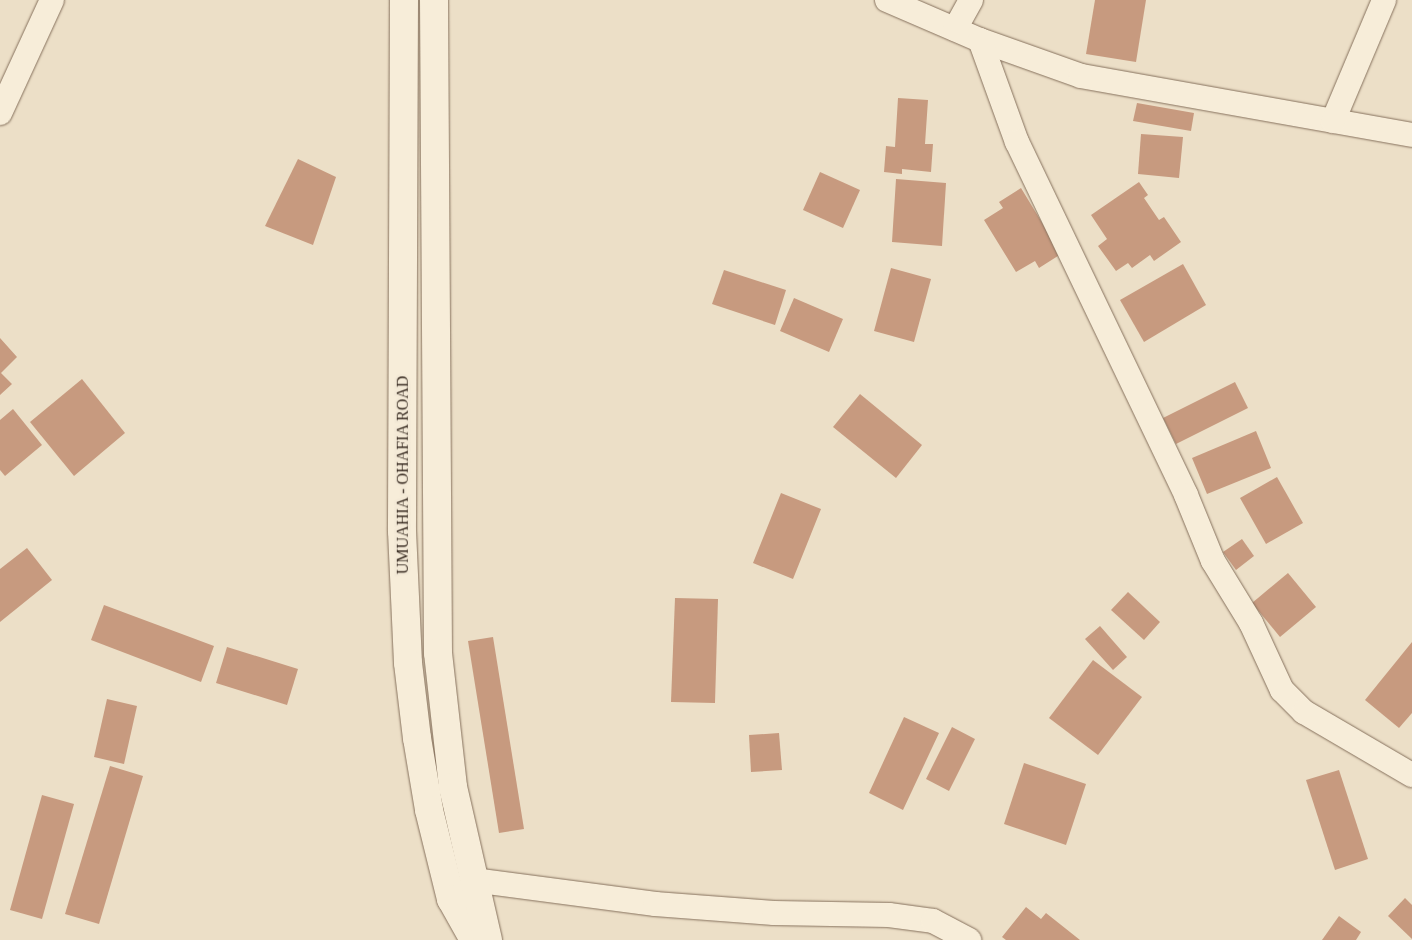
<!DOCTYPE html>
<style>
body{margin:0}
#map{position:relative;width:1412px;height:940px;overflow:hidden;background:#ecdfc7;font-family:Georgia,serif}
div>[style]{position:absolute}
.building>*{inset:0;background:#c79a7f}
.roads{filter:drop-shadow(0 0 1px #86715d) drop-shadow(0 0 1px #86715d)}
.street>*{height:24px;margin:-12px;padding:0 12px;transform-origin:12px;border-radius:12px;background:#f7edd9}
.secondary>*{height:28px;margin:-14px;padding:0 14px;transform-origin:14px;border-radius:14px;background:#f7edd9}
span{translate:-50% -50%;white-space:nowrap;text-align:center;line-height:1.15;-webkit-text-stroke:5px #f3e9d6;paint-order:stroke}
.street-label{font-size:16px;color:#372a20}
</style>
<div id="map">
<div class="building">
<div style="clip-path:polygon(1095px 0,1146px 0,1136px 62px,1086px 54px)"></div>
<div style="clip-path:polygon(898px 98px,928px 100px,925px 144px,933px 144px,931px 172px,902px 169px,902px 174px,884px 172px,886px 146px,895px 147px)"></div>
<div style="clip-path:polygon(1137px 103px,1194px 113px,1191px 131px,1133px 121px)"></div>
<div style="clip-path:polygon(1141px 134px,1183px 137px,1179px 178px,1138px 174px)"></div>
<div style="clip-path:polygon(298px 159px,336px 177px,313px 245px,265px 226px)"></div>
<div style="clip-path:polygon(820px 172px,860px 190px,843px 228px,803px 210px)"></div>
<div style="clip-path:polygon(896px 179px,946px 183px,942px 246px,892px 242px)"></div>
<div style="clip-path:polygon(1139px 182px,1148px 195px,1144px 198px,1159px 220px,1164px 217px,1181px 242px,1154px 261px,1150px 255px,1132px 268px,1128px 263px,1116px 271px,1098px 246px,1107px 239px,1091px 215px)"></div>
<div style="clip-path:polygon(1021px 188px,1061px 254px,1039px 268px,1035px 261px,1016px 272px,984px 220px,1003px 208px,999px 202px)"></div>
<div style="clip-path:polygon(1183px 264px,1206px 305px,1144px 342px,1120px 300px)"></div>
<div style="clip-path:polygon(891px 268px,931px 279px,914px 342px,874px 331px)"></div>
<div style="clip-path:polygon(724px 270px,786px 290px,775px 325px,712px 304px)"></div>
<div style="clip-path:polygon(794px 298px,843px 319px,829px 352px,780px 331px)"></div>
<div style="clip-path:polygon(0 338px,17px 357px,1px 373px,12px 384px,0 395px)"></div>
<div style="clip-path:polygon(82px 379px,125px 433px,74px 476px,30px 422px)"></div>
<div style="clip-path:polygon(1235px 382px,1248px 408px,1176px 444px,1163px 418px)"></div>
<div style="clip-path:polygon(860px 394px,922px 445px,896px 478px,833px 427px)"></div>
<div style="clip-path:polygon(13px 409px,42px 445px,5px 476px,0 470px,0 420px)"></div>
<div style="clip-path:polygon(1256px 431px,1271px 468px,1207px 494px,1192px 458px)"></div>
<div style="clip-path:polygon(1277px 477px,1303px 523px,1266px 544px,1240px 498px)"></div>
<div style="clip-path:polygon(781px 493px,821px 509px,793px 579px,753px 563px)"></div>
<div style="clip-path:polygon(1242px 539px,1254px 556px,1236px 570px,1223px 552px)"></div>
<div style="clip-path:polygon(27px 548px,52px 580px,0 622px,0 569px)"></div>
<div style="clip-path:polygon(1288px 573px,1316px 607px,1280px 637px,1252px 603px)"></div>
<div style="clip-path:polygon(1128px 592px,1160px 622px,1144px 640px,1111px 610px)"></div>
<div style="clip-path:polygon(675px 598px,718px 599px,715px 703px,671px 702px)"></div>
<div style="clip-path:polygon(104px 605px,214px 646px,201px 682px,91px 640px)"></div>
<div style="clip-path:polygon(1100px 626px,1127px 657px,1113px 670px,1085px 639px)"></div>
<div style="clip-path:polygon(493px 637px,524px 829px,499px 833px,468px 641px)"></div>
<div style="clip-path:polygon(1412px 642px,1412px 713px,1399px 728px,1365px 700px)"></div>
<div style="clip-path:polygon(227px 647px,298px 669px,287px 705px,216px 683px)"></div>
<div style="clip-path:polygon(1093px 660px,1142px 697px,1098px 755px,1049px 718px)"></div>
<div style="clip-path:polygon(107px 699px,137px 706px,124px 764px,94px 757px)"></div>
<div style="clip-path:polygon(904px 717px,939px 733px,903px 810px,869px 793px)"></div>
<div style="clip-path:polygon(952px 727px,975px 739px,949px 791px,926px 779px)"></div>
<div style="clip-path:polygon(779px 733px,782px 770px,751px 772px,749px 735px)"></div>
<div style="clip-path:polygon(1024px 763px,1086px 784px,1066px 845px,1004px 824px)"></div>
<div style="clip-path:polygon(110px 766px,143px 776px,99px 924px,65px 914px)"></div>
<div style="clip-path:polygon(1339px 770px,1368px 859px,1335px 870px,1306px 780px)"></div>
<div style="clip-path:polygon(42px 795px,74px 804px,42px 919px,10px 910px)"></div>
<div style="clip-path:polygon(1405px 898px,1412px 905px,1412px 939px,1388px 916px)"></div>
<div style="clip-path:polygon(1026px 907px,1041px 919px,1046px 913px,1080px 940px,1006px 940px,1002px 937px)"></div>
<div style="clip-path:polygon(1339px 916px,1361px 932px,1356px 940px,1322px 940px)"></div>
</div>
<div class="roads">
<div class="street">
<div style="left:887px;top:0;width:101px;rotate:23.3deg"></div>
<div style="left:980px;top:40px;width:107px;rotate:19.6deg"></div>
<div style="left:1081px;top:76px;width:336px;rotate:10.1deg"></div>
<div style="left:955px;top:29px;width:33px;rotate:-61deg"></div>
<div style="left:980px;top:40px;width:109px;rotate:70.1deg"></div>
<div style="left:1017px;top:142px;width:391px;rotate:64.4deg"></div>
<div style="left:1186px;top:495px;width:71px;rotate:67.8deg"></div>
<div style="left:1213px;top:561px;width:73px;rotate:58.5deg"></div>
<div style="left:1251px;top:623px;width:74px;rotate:65.2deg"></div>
<div style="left:1282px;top:690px;width:31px;rotate:45deg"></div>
<div style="left:1304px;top:712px;width:125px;rotate:30.3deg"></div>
<div style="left:0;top:113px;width:124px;rotate:-65.3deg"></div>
<div style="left:1333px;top:121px;width:131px;rotate:-67.1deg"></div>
<div style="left:473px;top:880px;width:184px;rotate:7.5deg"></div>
<div style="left:655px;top:904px;width:119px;rotate:4.3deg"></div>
<div style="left:774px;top:913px;width:115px;rotate:1deg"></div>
<div style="left:889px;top:915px;width:44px;rotate:7.8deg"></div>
<div style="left:933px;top:921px;width:41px;rotate:27.8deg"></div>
</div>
<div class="secondary">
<div style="left:404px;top:0;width:531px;rotate:90.22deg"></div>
<div style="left:402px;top:531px;width:132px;rotate:87.4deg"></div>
<div style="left:408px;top:663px;width:76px;rotate:83.2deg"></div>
<div style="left:417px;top:738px;width:73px;rotate:80.5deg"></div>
<div style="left:429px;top:810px;width:92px;rotate:76.1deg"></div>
<div style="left:451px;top:899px;width:47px;rotate:60.7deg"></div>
<div style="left:434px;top:0;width:653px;rotate:89.65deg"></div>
<div style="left:438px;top:653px;width:135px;rotate:83.6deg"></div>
<div style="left:453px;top:787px;width:157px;rotate:77.1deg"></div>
</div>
</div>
<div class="street-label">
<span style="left:403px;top:475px;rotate:-90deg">UMUAHIA - OHAFIA ROAD</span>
</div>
</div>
